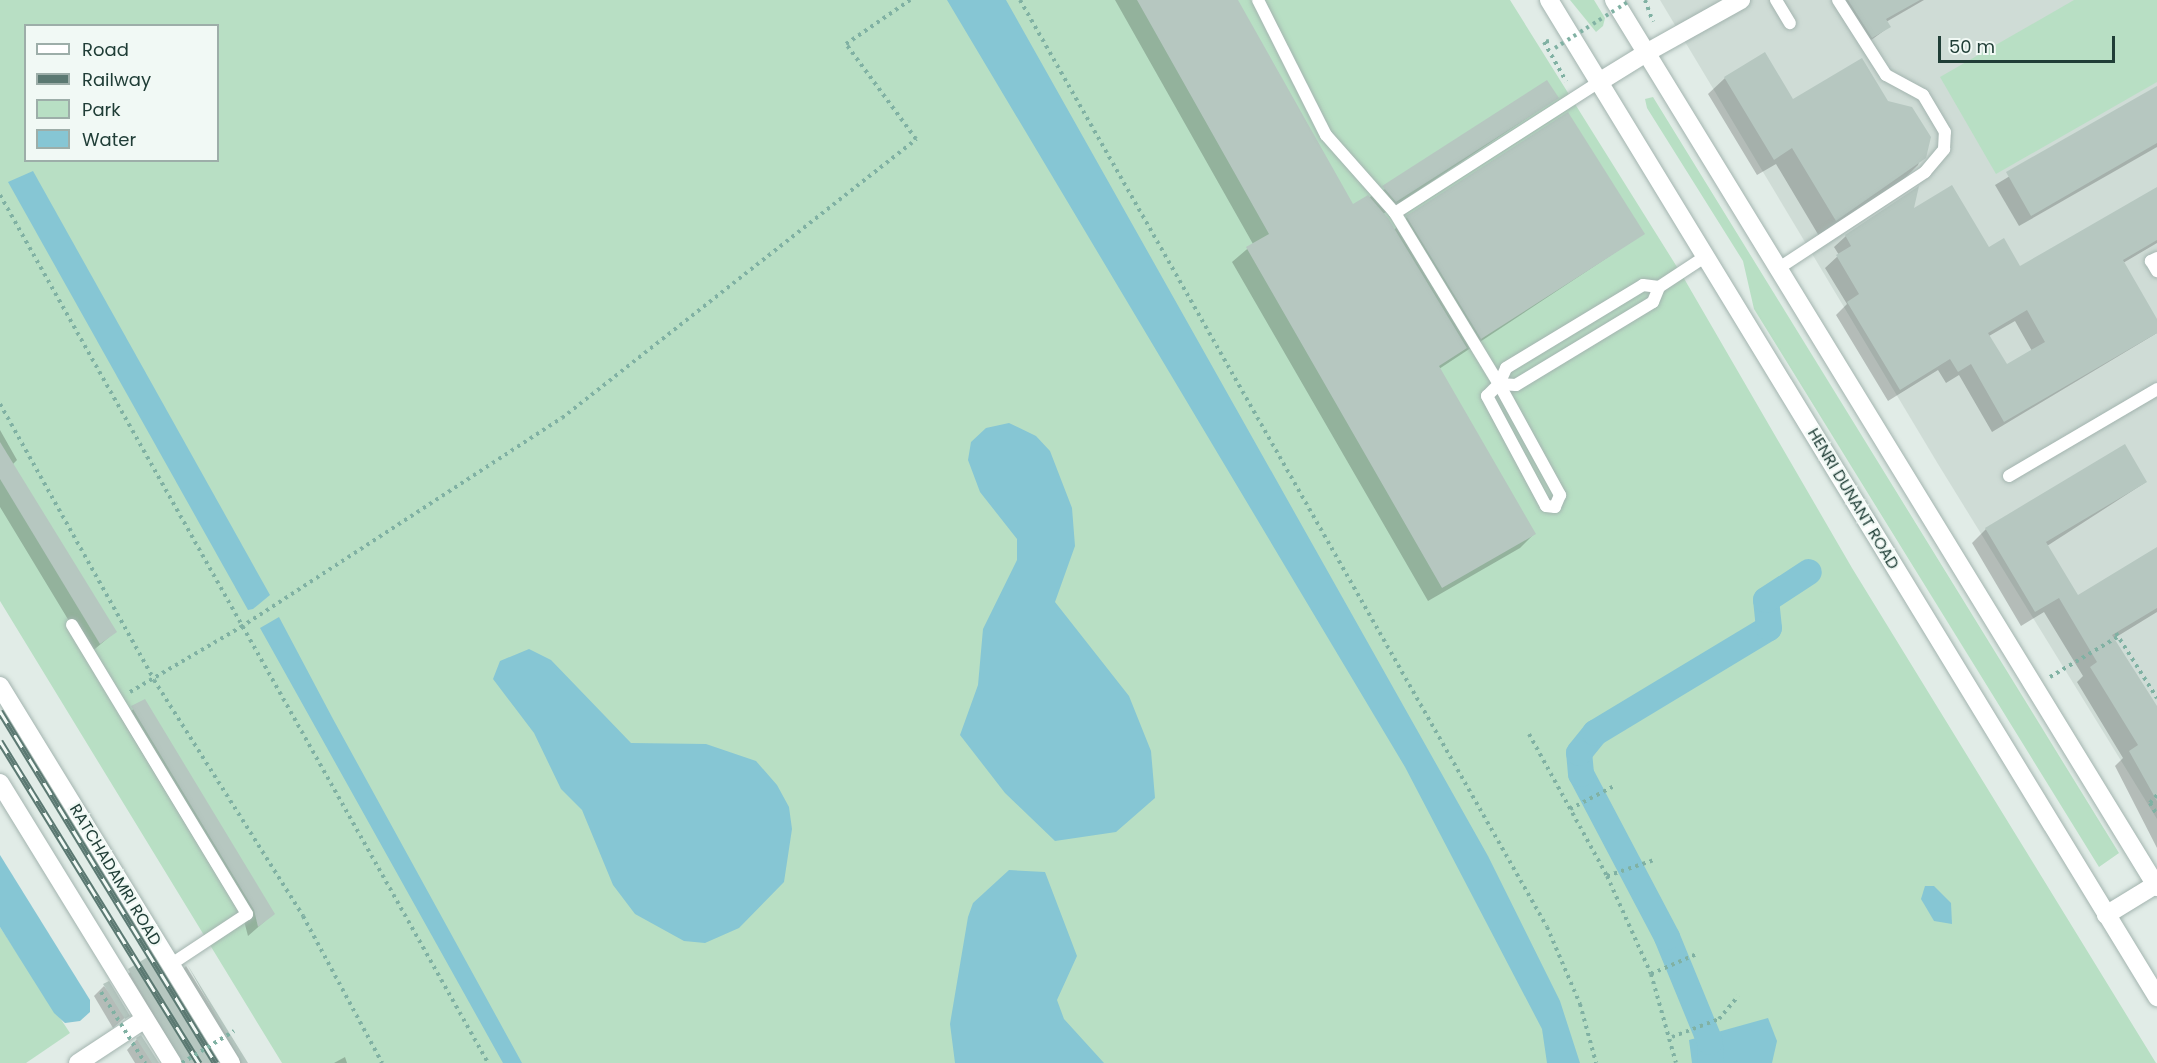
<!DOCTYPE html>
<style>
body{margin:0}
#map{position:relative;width:2157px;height:1063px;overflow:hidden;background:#e1ece7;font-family:Poppins,sans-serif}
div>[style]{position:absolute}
.built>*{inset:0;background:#cfdcd6}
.green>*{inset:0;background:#b8dfc4}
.water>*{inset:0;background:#86c6d4}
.shadow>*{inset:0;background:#0003}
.canal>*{height:26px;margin:-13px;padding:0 13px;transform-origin:13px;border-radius:13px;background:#86c6d4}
.building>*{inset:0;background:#b6c7c0}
.path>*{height:4px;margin-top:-2px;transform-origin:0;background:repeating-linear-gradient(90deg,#80b1a3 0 3px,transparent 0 7.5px)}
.roads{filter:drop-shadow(0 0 2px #a3b4af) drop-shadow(0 0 2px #a3b4af)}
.lane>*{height:12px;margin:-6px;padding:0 6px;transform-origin:6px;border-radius:6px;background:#fff}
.street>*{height:18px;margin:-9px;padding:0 9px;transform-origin:9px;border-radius:9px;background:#fff}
.secondary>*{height:18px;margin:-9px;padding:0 9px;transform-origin:9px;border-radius:9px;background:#fff}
.rail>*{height:7px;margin-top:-3.5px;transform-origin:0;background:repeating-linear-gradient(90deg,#f1f9f5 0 14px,#5b7972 0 28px);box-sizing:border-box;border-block:2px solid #5b7972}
.path-bridge>*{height:4px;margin-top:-2px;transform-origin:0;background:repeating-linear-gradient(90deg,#80b1a3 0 3px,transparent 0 7.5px)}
span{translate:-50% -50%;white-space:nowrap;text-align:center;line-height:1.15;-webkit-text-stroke:4.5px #f1f9f5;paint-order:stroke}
.street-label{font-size:16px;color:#203e37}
.legend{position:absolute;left:24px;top:24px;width:195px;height:138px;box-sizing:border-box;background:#f1f9f5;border:2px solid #9daea9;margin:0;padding:8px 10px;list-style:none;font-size:18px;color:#203e37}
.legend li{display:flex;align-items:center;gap:12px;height:30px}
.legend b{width:30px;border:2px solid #9daea9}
.scale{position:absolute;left:1938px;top:36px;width:177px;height:27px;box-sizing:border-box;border:3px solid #203e37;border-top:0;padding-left:8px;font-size:18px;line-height:21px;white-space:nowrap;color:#203e37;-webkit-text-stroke:4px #f1f9f5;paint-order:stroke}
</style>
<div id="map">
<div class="built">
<div style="clip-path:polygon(1660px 0,2157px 0,2157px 819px,1938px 464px)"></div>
</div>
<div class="green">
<div style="clip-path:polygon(evenodd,0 0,1510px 0,1682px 275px,1852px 568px,2156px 1063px,282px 1063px,0 601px,0 0,26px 26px,218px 26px,218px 160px,26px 160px,26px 26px)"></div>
<div style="clip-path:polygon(1570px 0,1594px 0,1605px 18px,1603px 26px,1596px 32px)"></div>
<div style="clip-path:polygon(2074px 0,2157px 0,2157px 82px,1996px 174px,1940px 77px)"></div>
<div style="clip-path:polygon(1653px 97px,2119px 853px,2099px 867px,1754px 309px,1743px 261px,1647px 108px,1645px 99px)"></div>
<div style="clip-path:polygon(0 927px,70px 1033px,26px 1063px,0 1063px)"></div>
</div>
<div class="water">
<div style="clip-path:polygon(947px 0,1006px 0,1488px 856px,1560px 1001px,1580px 1063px,1547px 1063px,1542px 1029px,1405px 767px)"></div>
<div style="clip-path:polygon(33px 171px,270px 595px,253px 609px,248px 610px,8px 182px)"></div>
<div style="clip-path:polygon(1009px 423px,1036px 436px,1050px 451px,1072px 508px,1075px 546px,1055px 602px,1129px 696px,1151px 751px,1155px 798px,1116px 832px,1055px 841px,1005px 793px,960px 735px,978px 685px,983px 629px,1017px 560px,1017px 539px,980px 492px,968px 460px,971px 442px,986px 428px)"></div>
<div style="clip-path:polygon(279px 617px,333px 719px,522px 1063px,503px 1063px,260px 628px)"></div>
<div style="clip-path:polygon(529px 649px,551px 660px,631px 743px,706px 744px,756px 761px,777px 785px,789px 807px,792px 829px,784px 882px,739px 928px,705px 943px,684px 941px,635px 914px,613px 885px,582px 810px,561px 789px,534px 733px,493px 679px,500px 661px)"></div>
<div style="clip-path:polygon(0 855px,90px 1000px,90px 1012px,80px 1021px,65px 1023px,54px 1013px,0 927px)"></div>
<div style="clip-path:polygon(1009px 870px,1045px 872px,1077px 956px,1057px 1000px,1064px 1019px,1104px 1063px,955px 1063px,950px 1024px,968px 917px,973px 903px)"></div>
<div style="clip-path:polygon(1925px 886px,1934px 886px,1951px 903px,1952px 924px,1934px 921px,1921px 899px)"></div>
<div style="clip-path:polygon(1768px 1018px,1777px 1041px,1772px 1063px,1692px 1063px,1689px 1040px)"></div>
</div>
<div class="shadow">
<div style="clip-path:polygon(1115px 0,1236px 0,1353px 206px,1557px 98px,1383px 214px,1394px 230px,1407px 217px,1643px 234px,1439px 369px,1534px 534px,1520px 548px,1428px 601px,1232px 262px,1253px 244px)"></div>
<div style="clip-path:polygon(1832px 0,1924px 0,1886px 22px,1889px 27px,1863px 46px)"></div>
<div style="clip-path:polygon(1725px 78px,1792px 101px,1887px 102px,1929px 137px,1918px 165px,1901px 182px,1819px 236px,1776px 164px,1757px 175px,1708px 94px)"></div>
<div style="clip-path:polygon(2157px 87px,2157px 147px,2019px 226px,1995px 185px)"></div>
<div style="clip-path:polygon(evenodd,2157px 189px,2157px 243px,2123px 263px,2157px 322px,2157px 333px,1992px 432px,1959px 375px,1946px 383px,1938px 370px,1888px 401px,1836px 315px,1847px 304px,1825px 268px,1839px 255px,1834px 247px,1846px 236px,1911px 211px,2020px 268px,2157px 189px,2015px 321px,2032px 351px,2007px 366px,1989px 336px,2015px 321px)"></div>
<div style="clip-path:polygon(0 430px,17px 460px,12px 465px,115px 632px,89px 654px,0 507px)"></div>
<div style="clip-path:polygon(2146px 482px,2047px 546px,2077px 597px,2157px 549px,2157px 612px,2113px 639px,2157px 709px,2157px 848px,2115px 766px,2123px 758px,2077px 682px,2083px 676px,2044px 612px,2021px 626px,1972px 543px,1986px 529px)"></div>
<div style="clip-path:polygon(145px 701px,273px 914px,248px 936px,244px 921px,121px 718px)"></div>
<div style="clip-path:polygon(151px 957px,216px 1063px,168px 1063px,118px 981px)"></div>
<div style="clip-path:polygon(186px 966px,246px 1063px,227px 1063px,177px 976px)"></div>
<div style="clip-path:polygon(104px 986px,128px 1015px,113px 1028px,94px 996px)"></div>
<div style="clip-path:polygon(137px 1039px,158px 1063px,135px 1063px,127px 1050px)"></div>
<div style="clip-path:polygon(345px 1057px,347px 1063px,334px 1063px)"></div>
</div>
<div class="canal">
<div style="left:1711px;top:1063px;width:21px;rotate:-93deg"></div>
<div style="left:1710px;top:1042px;width:113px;rotate:-112.3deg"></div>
<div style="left:1667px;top:937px;width:184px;rotate:-117.8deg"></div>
<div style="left:1581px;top:774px;width:21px;rotate:-95deg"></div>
<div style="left:1579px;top:753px;width:26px;rotate:-51deg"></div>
<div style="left:1595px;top:733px;width:203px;rotate:-31.1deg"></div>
<div style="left:1769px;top:628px;width:28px;rotate:-96deg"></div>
<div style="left:1766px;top:600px;width:51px;rotate:-33.1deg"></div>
</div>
<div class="building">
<div style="clip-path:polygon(1137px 0,1238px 0,1353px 204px,1368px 195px,1388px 218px,1467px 348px,1439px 366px,1536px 534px,1442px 588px,1246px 247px,1269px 234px)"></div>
<div style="clip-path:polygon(1848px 0,1920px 0,1886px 19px,1891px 27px,1872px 38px)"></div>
<div style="clip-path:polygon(1765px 52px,1793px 99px,1862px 58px,1888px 101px,1912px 107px,1931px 137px,1926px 158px,1836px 221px,1792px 148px,1774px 160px,1724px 77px)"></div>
<div style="clip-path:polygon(1547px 80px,1559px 98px,1396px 202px,1382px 186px)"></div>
<div style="clip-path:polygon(2157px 86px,2157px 143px,2031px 216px,2006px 172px)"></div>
<div style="clip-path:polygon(1568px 112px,1645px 234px,1481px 339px,1406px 216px)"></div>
<div style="clip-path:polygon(evenodd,1952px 185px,1989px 247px,2004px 238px,2020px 266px,2157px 187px,2157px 240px,2123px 260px,2157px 319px,2157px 333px,2004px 422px,1971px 364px,1958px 372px,1950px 359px,1900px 390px,1847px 302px,1859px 294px,1836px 255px,1851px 246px,1845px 235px,1919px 186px,1914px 208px,1952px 185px,2027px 310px,2045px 342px,2007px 364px,1988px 333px,2027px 310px)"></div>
<div style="clip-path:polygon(0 442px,117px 632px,100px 644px,0 479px)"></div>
<div style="clip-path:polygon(2125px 444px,2147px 482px,2046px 542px,2078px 595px,2157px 547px,2157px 608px,2112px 635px,2157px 706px,2157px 801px,2129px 751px,2138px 745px,2090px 667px,2097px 662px,2059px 598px,2035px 612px,1985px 528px)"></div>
<div style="clip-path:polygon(145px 699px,275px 914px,258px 927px,254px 910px,131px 706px)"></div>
<div style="clip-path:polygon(151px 955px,218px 1063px,183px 1063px,128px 969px)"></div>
<div style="clip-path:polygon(187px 964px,230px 1034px,248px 1063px,242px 1063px)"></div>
<div style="clip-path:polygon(109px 981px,130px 1016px,125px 1019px,103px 984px)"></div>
<div style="clip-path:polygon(141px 1035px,159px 1063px,152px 1063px,136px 1038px)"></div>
</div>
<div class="path">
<div style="left:1020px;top:0;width:1066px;rotate:60.38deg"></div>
<div style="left:1547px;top:927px;width:84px;rotate:66.8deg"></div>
<div style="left:1580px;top:1004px;width:61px;rotate:74.8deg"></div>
<div style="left:1645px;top:0;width:23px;rotate:70deg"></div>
<div style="left:1549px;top:41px;width:5px;rotate:169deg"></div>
<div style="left:1544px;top:42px;width:45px;rotate:60.6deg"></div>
<div style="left:0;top:195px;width:996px;rotate:60.65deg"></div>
<div style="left:0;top:404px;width:316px;rotate:60.8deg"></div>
<div style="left:154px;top:680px;width:279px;rotate:57.7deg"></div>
<div style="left:303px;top:916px;width:167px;rotate:61.7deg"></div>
<div style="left:2116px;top:633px;width:77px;rotate:57.8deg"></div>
<div style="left:2050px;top:677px;width:80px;rotate:-30.7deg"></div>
<div style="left:130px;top:692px;width:129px;rotate:-30.4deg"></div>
<div style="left:241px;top:627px;width:383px;rotate:-33.1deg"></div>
<div style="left:562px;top:418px;width:451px;rotate:-38.2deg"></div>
<div style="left:916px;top:139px;width:118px;rotate:-126.4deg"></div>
<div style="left:846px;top:44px;width:78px;rotate:-34.5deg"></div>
<div style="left:1529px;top:734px;width:162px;rotate:61.2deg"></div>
<div style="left:1607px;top:876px;width:107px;rotate:65.8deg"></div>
<div style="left:1651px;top:974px;width:92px;rotate:74.3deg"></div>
<div style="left:2157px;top:795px;width:11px;rotate:131deg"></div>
<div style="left:2150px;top:803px;width:14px;rotate:60deg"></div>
<div style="left:1570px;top:809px;width:52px;rotate:-27.6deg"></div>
<div style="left:1607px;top:876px;width:50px;rotate:-18.8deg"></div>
<div style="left:1651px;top:974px;width:52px;rotate:-23.6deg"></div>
<div style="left:1672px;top:1037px;width:50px;rotate:-21deg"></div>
<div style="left:1719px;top:1019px;width:30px;rotate:-50deg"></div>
</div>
<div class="roads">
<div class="lane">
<div style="left:1258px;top:0;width:151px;rotate:63.3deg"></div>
<div style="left:1326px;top:135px;width:104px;rotate:48.5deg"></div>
<div style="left:1395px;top:213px;width:242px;rotate:-32.7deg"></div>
<div style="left:1776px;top:0;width:27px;rotate:59deg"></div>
<div style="left:1395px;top:213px;width:200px;rotate:58.7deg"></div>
<div style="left:1499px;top:384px;width:127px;rotate:61.2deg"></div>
<div style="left:1560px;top:495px;width:13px;rotate:113deg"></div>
<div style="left:1555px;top:507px;width:9px;rotate:-174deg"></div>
<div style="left:1546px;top:506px;width:125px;rotate:-118.2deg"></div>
<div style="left:1487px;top:396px;width:17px;rotate:-45deg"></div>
<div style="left:1499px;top:384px;width:17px;rotate:-66deg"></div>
<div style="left:1506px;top:368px;width:160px;rotate:-31.2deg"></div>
<div style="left:1643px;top:285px;width:16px;rotate:7deg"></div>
<div style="left:1659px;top:287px;width:56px;rotate:-33.4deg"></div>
<div style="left:2157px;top:258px;width:7px;rotate:153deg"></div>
<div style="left:2151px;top:261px;width:12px;rotate:59deg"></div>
<div style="left:1779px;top:268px;width:175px;rotate:-33.3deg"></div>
<div style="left:1925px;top:172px;width:30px;rotate:-50deg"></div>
<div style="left:1944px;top:149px;width:17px;rotate:-87deg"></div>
<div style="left:1945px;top:132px;width:43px;rotate:-120.7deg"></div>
<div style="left:1923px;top:95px;width:42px;rotate:-151.6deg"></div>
<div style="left:1886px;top:75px;width:89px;rotate:-122.6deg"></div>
<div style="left:1499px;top:384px;width:17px;rotate:3deg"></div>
<div style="left:1516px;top:385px;width:160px;rotate:-31.2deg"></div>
<div style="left:1653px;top:302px;width:16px;rotate:-68deg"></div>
<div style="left:2009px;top:476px;width:172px;rotate:-30.4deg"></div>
<div style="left:72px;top:625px;width:338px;rotate:58.8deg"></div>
<div style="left:247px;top:914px;width:92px;rotate:146.5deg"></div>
</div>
<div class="street">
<div style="left:1646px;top:53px;width:109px;rotate:-29.2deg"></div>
<div style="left:78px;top:1063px;width:80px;rotate:-33.3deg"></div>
</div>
<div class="secondary">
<div style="left:1549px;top:0;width:1168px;rotate:58.62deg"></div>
<div style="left:1614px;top:0;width:1040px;rotate:58.53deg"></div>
<div style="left:1599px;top:82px;width:55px;rotate:-31.7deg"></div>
<div style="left:0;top:686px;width:442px;rotate:58.5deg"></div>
<div style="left:0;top:783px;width:329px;rotate:58.4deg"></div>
<div style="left:2106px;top:915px;width:57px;rotate:-31.5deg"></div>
</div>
</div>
<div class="rail">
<div style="left:0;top:711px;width:413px;rotate:58.5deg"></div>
<div style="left:0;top:741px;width:379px;rotate:58.3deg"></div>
</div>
<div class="path-bridge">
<div style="left:1555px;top:48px;width:90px;rotate:-32.3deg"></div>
<div style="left:101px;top:992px;width:84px;rotate:58.2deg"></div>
<div style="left:182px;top:1063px;width:61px;rotate:-31.6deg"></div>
</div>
<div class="street-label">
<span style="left:1853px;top:499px;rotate:59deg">HENRI DUNANT ROAD</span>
<span style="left:115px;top:875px;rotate:59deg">RATCHADAMRI ROAD</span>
</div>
<ul class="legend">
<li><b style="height:8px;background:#fff"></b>Road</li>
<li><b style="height:8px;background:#5b7972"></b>Railway</li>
<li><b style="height:16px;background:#b8dfc4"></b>Park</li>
<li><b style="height:16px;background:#86c6d4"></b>Water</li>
</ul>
<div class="scale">50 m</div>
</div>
